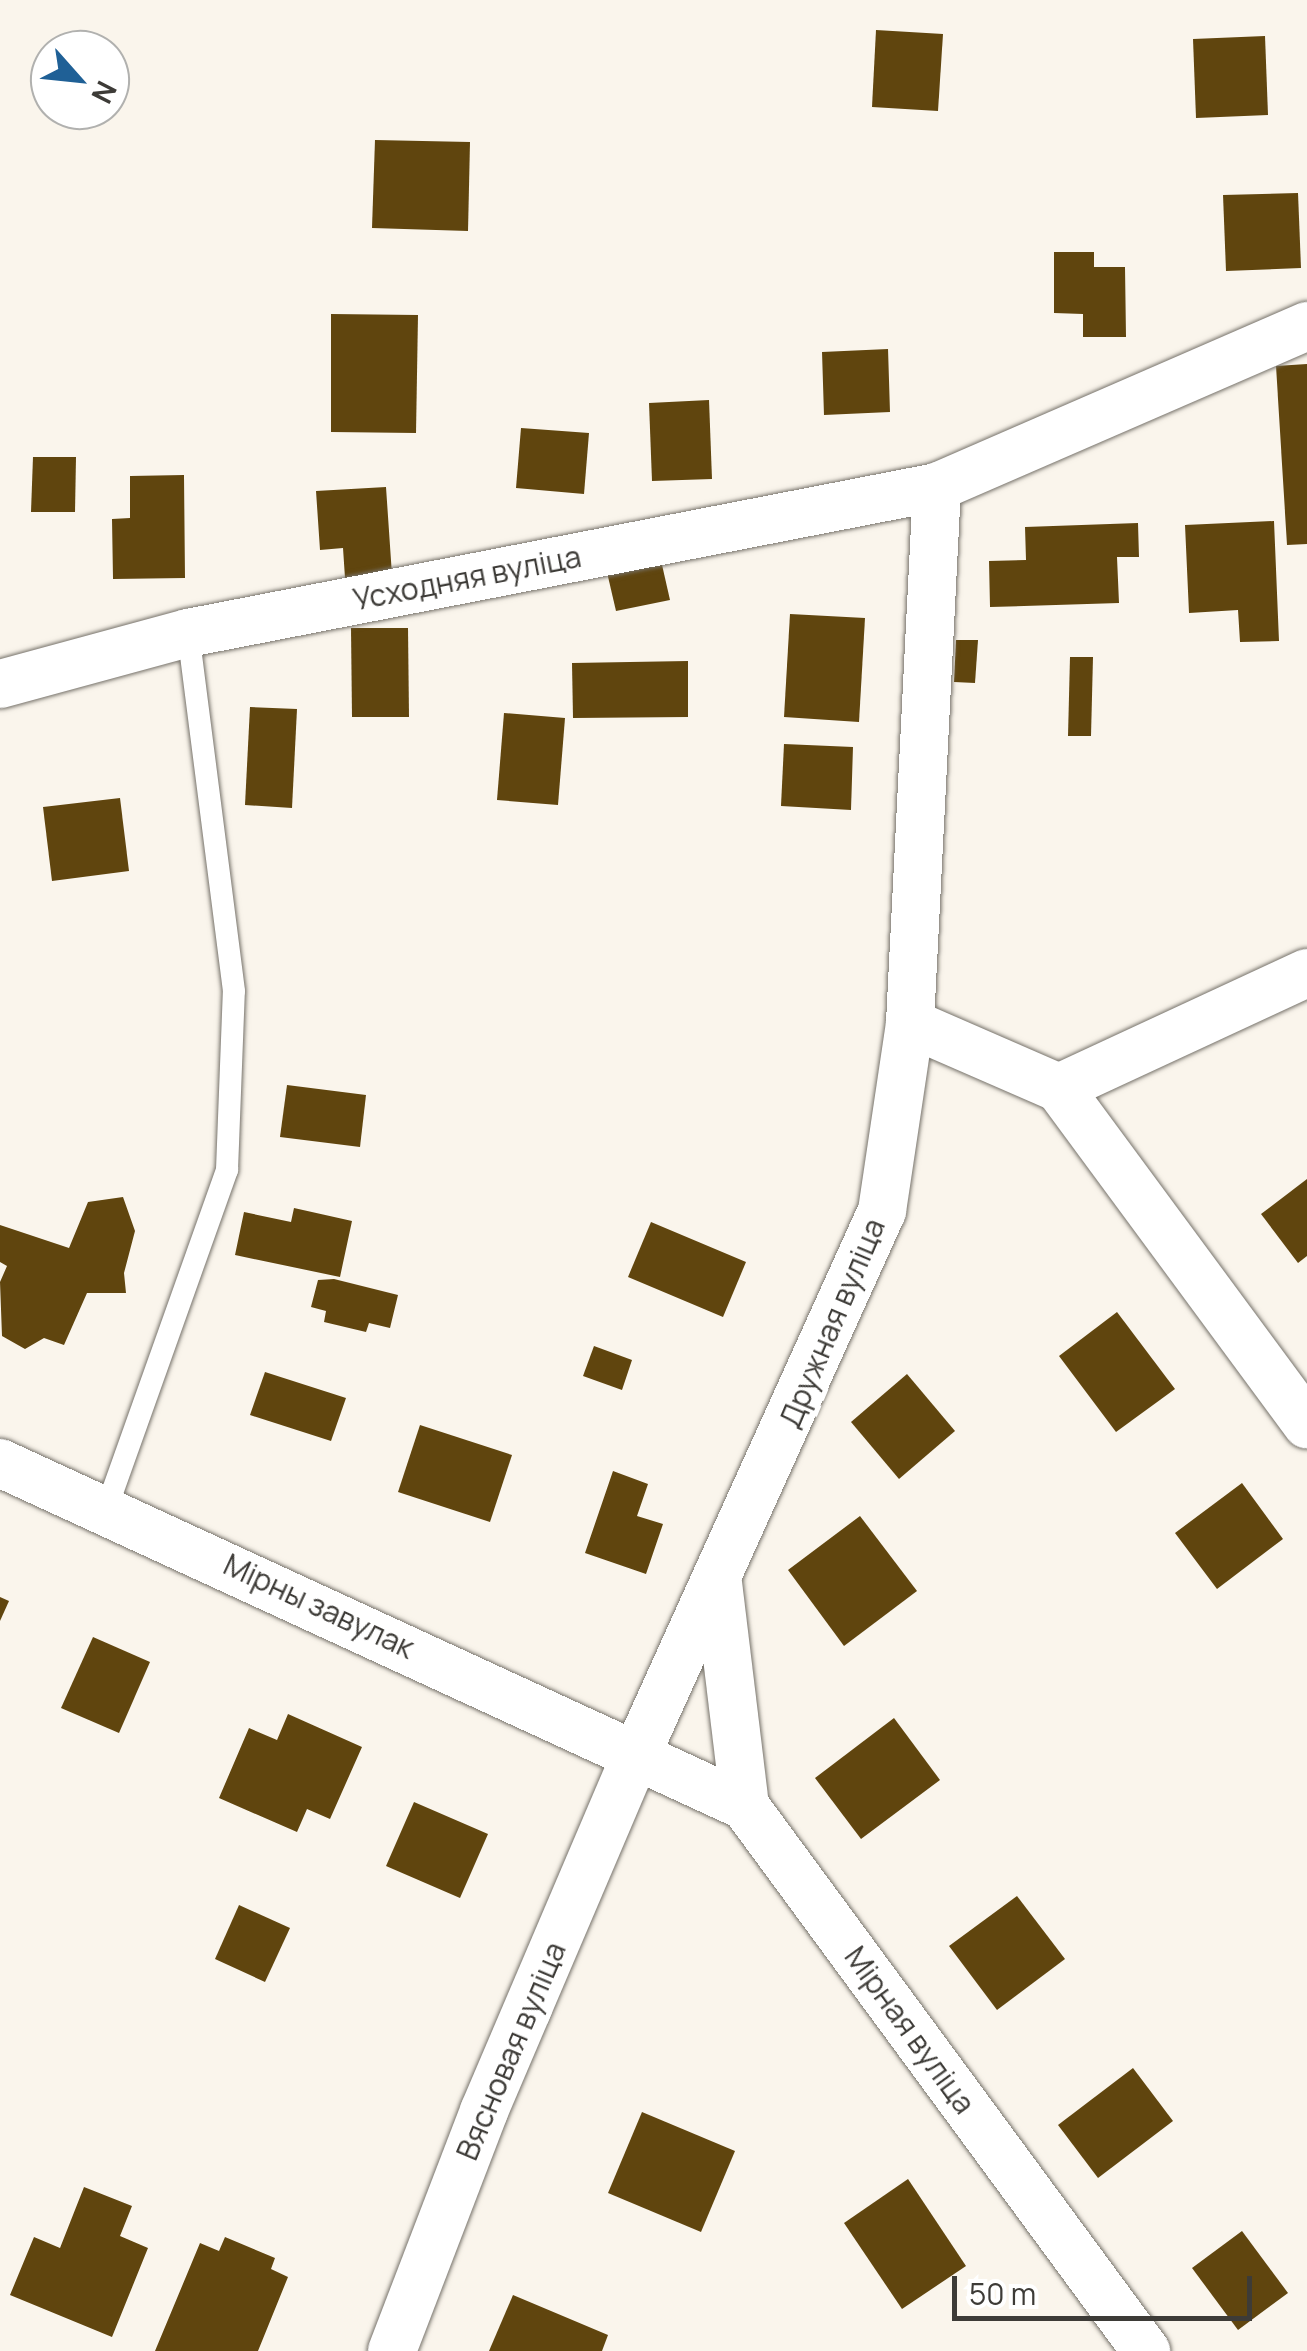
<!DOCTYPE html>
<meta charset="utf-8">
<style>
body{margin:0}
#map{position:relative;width:1307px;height:2351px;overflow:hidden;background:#faf5ec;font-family:Manrope,sans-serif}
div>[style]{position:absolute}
.building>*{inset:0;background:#60450e}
.roads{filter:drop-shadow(0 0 2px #76726a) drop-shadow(0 0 2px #76726a)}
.lane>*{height:22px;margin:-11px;padding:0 11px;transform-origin:11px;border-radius:11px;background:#fff}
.street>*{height:48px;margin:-24px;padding:0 24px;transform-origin:24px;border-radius:24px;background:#fff}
span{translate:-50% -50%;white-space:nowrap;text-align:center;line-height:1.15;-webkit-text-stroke:10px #fff;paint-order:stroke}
.street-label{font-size:30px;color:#3d3b37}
.north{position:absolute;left:30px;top:30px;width:100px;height:100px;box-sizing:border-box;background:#fff;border:2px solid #b1b1af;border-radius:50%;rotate:117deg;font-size:28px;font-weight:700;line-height:40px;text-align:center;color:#3d3b37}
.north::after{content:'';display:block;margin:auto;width:35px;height:45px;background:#1f6096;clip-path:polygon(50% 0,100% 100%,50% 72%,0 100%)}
.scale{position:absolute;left:952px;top:2276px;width:300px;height:45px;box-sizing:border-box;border:5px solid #3d3b37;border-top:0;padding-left:12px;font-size:30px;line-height:35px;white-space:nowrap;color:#3d3b37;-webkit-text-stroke:8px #fff;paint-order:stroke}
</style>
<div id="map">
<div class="building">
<div style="clip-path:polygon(876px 30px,943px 34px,938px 111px,872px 107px)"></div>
<div style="clip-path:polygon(1265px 36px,1268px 115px,1196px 118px,1193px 39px)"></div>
<div style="clip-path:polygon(375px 140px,470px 142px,468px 231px,372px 228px)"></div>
<div style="clip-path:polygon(1298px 193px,1301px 268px,1226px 271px,1223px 195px)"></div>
<div style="clip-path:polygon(1054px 252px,1094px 252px,1094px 267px,1125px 267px,1126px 337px,1083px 337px,1083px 314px,1054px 313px)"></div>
<div style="clip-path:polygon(331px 314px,418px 315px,416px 433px,331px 432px)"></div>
<div style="clip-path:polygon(888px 349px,890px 412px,824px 415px,822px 352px)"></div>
<div style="clip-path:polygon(1307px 364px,1307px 544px,1287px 545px,1276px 366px)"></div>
<div style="clip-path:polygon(709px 400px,712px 479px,652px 481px,649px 403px)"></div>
<div style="clip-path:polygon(521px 428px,589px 433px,584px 494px,516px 488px)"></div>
<div style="clip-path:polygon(33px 457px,76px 457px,75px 512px,31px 512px)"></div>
<div style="clip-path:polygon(184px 475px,185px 578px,113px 579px,112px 519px,130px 518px,130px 476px)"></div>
<div style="clip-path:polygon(386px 487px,392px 575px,345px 578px,343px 548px,320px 550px,316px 491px)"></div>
<div style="clip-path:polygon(1274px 521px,1279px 641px,1240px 642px,1238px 610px,1189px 613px,1185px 525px)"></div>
<div style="clip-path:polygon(1138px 523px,1139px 557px,1117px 557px,1119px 603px,990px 607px,989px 561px,1026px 560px,1025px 527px)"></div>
<div style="clip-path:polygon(660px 556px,670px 600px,616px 611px,606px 568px)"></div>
<div style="clip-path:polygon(790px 614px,865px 618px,859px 722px,784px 717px)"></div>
<div style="clip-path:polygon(351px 628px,408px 628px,409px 717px,352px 717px)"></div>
<div style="clip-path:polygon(956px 640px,978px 640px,975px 683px,954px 682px)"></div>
<div style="clip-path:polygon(1070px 657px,1093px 657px,1091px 736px,1068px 736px)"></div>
<div style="clip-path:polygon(688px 661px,688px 717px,573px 718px,572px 663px)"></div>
<div style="clip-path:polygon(250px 707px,297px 709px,292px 808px,245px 805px)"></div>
<div style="clip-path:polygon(504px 713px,565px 718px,558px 805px,497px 800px)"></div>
<div style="clip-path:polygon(784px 744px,853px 747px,851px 810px,781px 806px)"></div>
<div style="clip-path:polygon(120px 798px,129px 871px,52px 881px,43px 807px)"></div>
<div style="clip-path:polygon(287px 1085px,366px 1095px,360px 1147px,280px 1137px)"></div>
<div style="clip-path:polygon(1307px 1179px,1307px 1256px,1298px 1263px,1261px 1214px)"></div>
<div style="clip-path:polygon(123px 1197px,135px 1231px,124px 1273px,126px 1293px,87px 1293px,64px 1345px,44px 1338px,25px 1349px,2px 1336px,0 1282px,7px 1266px,0 1262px,0 1225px,69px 1248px,88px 1202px)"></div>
<div style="clip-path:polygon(294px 1208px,352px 1221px,340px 1277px,235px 1255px,244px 1212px,291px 1222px)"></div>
<div style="clip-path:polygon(651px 1222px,746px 1262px,723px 1317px,628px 1277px)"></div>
<div style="clip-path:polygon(334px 1279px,398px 1295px,390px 1328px,369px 1323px,366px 1332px,324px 1322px,326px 1311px,311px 1307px,318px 1280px)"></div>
<div style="clip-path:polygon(1117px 1312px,1175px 1389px,1116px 1432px,1059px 1356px)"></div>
<div style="clip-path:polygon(594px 1346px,632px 1360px,622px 1390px,583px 1376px)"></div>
<div style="clip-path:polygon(265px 1372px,346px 1398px,331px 1441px,250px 1415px)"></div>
<div style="clip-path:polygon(907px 1374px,955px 1431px,899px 1479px,851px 1422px)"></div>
<div style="clip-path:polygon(420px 1425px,512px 1455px,490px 1522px,398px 1492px)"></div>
<div style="clip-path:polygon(613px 1471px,648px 1484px,637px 1516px,663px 1524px,646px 1574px,585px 1553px)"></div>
<div style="clip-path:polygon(1242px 1483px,1283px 1539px,1217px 1589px,1175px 1533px)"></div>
<div style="clip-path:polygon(860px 1516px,917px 1591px,844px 1646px,788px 1570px)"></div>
<div style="clip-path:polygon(0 1597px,9px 1601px,0 1621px)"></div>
<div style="clip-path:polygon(93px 1637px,150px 1662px,119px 1733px,61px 1708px)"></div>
<div style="clip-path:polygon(288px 1714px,362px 1747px,330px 1819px,307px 1809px,297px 1832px,219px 1798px,249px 1728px,277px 1740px)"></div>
<div style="clip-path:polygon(894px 1718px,940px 1780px,861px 1839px,815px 1778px)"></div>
<div style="clip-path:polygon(414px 1802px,488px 1834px,460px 1898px,386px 1866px)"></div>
<div style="clip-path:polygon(1017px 1896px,1065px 1959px,997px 2010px,949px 1946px)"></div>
<div style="clip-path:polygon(239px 1905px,290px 1928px,265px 1982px,215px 1959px)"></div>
<div style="clip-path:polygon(1133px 2068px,1173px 2121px,1098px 2178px,1058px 2125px)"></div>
<div style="clip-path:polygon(642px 2112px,735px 2151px,701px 2232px,608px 2193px)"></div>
<div style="clip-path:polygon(908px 2179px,966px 2266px,902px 2309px,844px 2223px)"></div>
<div style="clip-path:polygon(84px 2187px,132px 2206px,120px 2236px,148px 2248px,112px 2337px,10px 2295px,34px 2237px,60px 2248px)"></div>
<div style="clip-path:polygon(1242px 2231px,1288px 2293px,1238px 2330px,1192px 2268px)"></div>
<div style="clip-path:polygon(225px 2237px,275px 2258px,271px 2269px,288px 2277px,258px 2351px,155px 2351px,200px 2243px,219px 2251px)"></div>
<div style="clip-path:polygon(513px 2295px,608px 2335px,602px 2351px,489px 2351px)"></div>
</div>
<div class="roads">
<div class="lane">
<div style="left:107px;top:1507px;width:358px;rotate:-70.4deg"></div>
<div style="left:227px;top:1170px;width:179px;rotate:-87.8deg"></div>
<div style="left:234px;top:991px;width:361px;rotate:-97.3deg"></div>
</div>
<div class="street">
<div style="left:0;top:684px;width:195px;rotate:-15.2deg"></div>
<div style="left:188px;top:633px;width:763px;rotate:-11.03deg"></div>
<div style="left:937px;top:487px;width:404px;rotate:-23.5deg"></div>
<div style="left:910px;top:1023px;width:537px;rotate:-87.12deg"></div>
<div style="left:1059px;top:1088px;width:273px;rotate:-24.9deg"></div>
<div style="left:0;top:1463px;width:820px;rotate:24.72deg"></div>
<div style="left:745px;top:1806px;width:677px;rotate:53.66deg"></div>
<div style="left:718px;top:1583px;width:225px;rotate:83.1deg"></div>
<div style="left:392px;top:2351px;width:257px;rotate:-69deg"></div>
<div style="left:484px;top:2111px;width:389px;rotate:-66.9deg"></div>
<div style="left:637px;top:1753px;width:595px;rotate:-65.68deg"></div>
<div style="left:882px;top:1211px;width:190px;rotate:-81.5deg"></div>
<div style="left:910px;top:1023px;width:163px;rotate:23.6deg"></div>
<div style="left:1059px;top:1088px;width:418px;rotate:53.6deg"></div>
</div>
</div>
<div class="street-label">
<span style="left:467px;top:578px;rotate:-11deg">Усходняя вуліца</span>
<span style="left:832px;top:1323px;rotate:-67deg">Дружная вуліца</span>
<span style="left:319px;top:1606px;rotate:25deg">Мірны завулак</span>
<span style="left:910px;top:2030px;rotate:54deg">Мірная вуліца</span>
<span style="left:511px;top:2051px;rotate:-67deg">Вясновая вуліца</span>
</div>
<div class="north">N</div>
<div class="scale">50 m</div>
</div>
